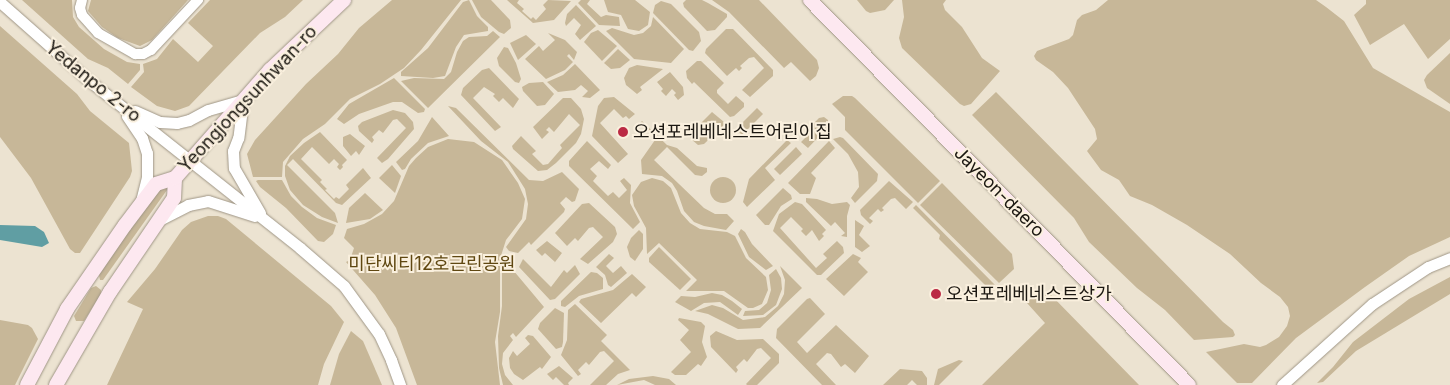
<!DOCTYPE html>
<meta charset="utf-8">
<style>
body{margin:0}
#map{position:relative;width:1450px;height:385px;overflow:hidden;background:#ece3d1;font-family:Inter,"Noto Sans KR",sans-serif}
div>[style]{position:absolute}
.green>*{inset:0;background:#c7b798}
.round{border-radius:50%}
.water>*{inset:0;background:#609ea3}
.roads{filter:drop-shadow(0 0 1px #9f9686) drop-shadow(0 0 1px #9f9686)}
.minor>*{height:10px;margin:-5px;padding:0 5px;transform-origin:5px;border-radius:5px;background:#fff}
.tertiary>*{height:11px;margin:-5.5px;padding:0 5.5px;transform-origin:5.5px;border-radius:5.5px;background:#fff}
.secondary>*{height:14px;margin:-7px;padding:0 7px;transform-origin:7px;border-radius:7px;background:#fde8f0}
.dots>*{width:14px;height:14px;translate:-50% -50%;box-sizing:border-box;border:2px solid #faf0de;border-radius:50%}
span{translate:-50% -50%;white-space:nowrap;text-align:center;line-height:1.15;-webkit-text-stroke:4px #faf0de;paint-order:stroke}
.street-label{font-size:18px;color:#1b1711}
.poi-label{font-size:18px;color:#1b1711}
.left{translate:0 -50%;text-align:left}
.park-label{font-size:18px;color:#5f4711}
</style>
<div id="map">
<div class="green">
<div style="clip-path:polygon(22px 0,72px 0,73px 17px,79px 27px,104px 49px,127px 62px,140px 64px,140px 70px,128px 84px,108px 68px,88px 59px)"></div>
<div style="clip-path:polygon(91px 0,188px 0,152px 40px,140px 46px,118px 38px,102px 27px,88px 11px)"></div>
<div style="clip-path:polygon(210px 0,303px 0,285px 17px,260px 33px,189px 106px,175px 111px,157px 106px,131px 87px,144px 72px,143px 64px,157px 59px,173px 39px,198px 62px,213px 46px,188px 23px)"></div>
<div style="clip-path:polygon(392px 0,461px 0,421px 50px,404px 68px,380px 84px,350px 99px,325px 124px,303px 139px,283px 162px,282px 177px,253px 177px,247px 154px,255px 140px,306px 84px,338px 54px,359px 28px)"></div>
<div style="clip-path:polygon(469px 0,477px 16px,488px 27px,488px 31px,464px 35px,456px 47px,445px 76px,433px 78px,401px 76px,401px 72px,428px 48px,463px 2px)"></div>
<div style="clip-path:polygon(472px 0,491px 0,510px 20px,511px 28px,504px 34px,499px 32px,481px 17px)"></div>
<div style="clip-path:polygon(507px 0,519px 0,517px 3px,524px 9px,522px 11px,531px 19px,533px 17px,536px 20px,546px 9px,543px 5px,548px 0,571px 1px,554px 20px,533px 23px)"></div>
<div style="clip-path:polygon(581px 0,590px 0,587px 4px,601px 17px,606px 15px,619px 17px,620px 26px,599px 25px,578px 3px)"></div>
<div style="clip-path:polygon(604px 0,635px 0,650px 12px,648px 25px,639px 31px,628px 29px,621px 15px,608px 12px)"></div>
<div style="clip-path:polygon(686px 0,702px 0,708px 3px,727px 14px,727px 17px,715px 30px,707px 31px,684px 7px,683px 3px)"></div>
<div style="clip-path:polygon(712px 0,759px 0,817px 60px,819px 68px,816px 76px,810px 81px,791px 62px,784px 68px,729px 12px)"></div>
<div style="clip-path:polygon(857px 0,894px 0,885px 10px,870px 13px,866px 11px)"></div>
<div style="clip-path:polygon(902px 0,946px 0,943px 4px,945px 10px,962px 27px,982px 58px,1000px 71px,971px 104px,964px 106px,960px 104px,902px 48px,899px 38px,904px 17px)"></div>
<div style="clip-path:polygon(1108px 0,1316px 0,1326px 7px,1344px 21px,1373px 68px,1450px 112px,1450px 237px,1409px 256px,1365px 287px,1296px 338px,1252px 383px,1237px 383px,1206px 352px,1244px 344px,1260px 347px,1266px 345px,1279px 337px,1287px 326px,1290px 316px,1288px 307px,1280px 297px,1261px 283px,1230px 254px,1187px 225px,1152px 205px,1130px 196px,1119px 180px,1101px 170px,1087px 151px,1097px 139px,1095px 129px,1068px 88px,1053px 72px,1036px 60px,1034px 56px,1037px 51px,1069px 39px,1073px 35px,1077px 20px,1082px 15px,1096px 10px)"></div>
<div style="clip-path:polygon(1366px 0,1450px 0,1450px 39px,1428px 59px,1404px 24px,1370px 45px,1354px 15px,1366px 4px)"></div>
<div style="clip-path:polygon(661px 1px,671px 4px,699px 32px,701px 41px,693px 51px,689px 50px,653px 13px,655px 5px)"></div>
<div style="clip-path:polygon(576px 5px,596px 26px,580px 40px,575px 34px,581px 25px,574px 18px,566px 26px,565px 23px,567px 14px)"></div>
<div style="clip-path:polygon(653px 17px,684px 49px,671px 63px,634px 59px,606px 31px,612px 28px,634px 35px,643px 33px,651px 26px)"></div>
<div style="clip-path:polygon(0 26px,77px 94px,90px 111px,129px 143px,132px 171px,130px 177px,80px 253px,75px 253px,70px 249px,31px 178px,0 137px)"></div>
<div style="clip-path:polygon(726px 29px,733px 29px,773px 70px,773px 76px,750px 97px,742px 90px,764px 68px,754px 57px,749px 58px,740px 66px,742px 68px,739px 71px,736px 68px,727px 76px,705px 53px,706px 49px)"></div>
<div style="clip-path:polygon(598px 30px,617px 46px,602px 61px,584px 42px,591px 33px)"></div>
<div style="clip-path:polygon(493px 31px,500px 37px,428px 108px,401px 81px,414px 78px,444px 79px,451px 72px,457px 52px,463px 41px,469px 37px,487px 36px)"></div>
<div style="clip-path:polygon(548px 33px,565px 40px,577px 52px,574px 60px,569px 54px,567px 56px,573px 62px,565px 70px,546px 79px,525px 59px,539px 46px,543px 51px,555px 40px)"></div>
<div style="clip-path:polygon(526px 35px,536px 44px,518px 60px,510px 43px)"></div>
<div style="clip-path:polygon(504px 47px,508px 48px,516px 63px,521px 79px,519px 83px,515px 82px,499px 66px,497px 58px)"></div>
<div style="clip-path:polygon(618px 49px,630px 60px,620px 68px,611px 69px,604px 63px)"></div>
<div style="clip-path:polygon(1450px 53px,1450px 104px,1427px 88px,1424px 80px,1427px 75px)"></div>
<div style="clip-path:polygon(697px 61px,701px 61px,724px 83px,717px 90px,717px 93px,728px 104px,736px 96px,744px 103px,744px 107px,734px 116px,730px 117px,694px 82px,692px 84px,687px 78px,686px 71px)"></div>
<div style="clip-path:polygon(575px 64px,600px 90px,590px 98px,582px 97px,588px 91px,581px 85px,575px 90px,558px 92px,547px 82px,563px 75px)"></div>
<div style="clip-path:polygon(637px 65px,663px 69px,640px 87px,642px 90px,637px 94px,626px 85px,624px 78px,629px 68px)"></div>
<div style="clip-path:polygon(489px 68px,519px 99px,513px 108px,503px 98px,499px 102px,493px 96px,495px 94px,484px 87px,473px 98px,501px 127px,495px 131px,461px 95px,463px 88px,482px 70px)"></div>
<div style="clip-path:polygon(670px 72px,683px 87px,684px 95px,678px 100px,674px 95px,676px 93px,672px 89px,666px 96px,661px 91px,663px 89px,657px 82px)"></div>
<div style="clip-path:polygon(394px 78px,425px 109px,424px 112px,418px 113px,402px 102px,393px 102px,359px 114px,344px 124px,337px 119px,349px 104px)"></div>
<div style="clip-path:polygon(543px 82px,554px 94px,545px 105px,537px 106px,523px 91px,522px 87px,529px 83px)"></div>
<div style="clip-path:polygon(996px 92px,1223px 322px,1233px 330px,1235px 335px,1233px 337px,1194px 340px,1165px 310px,1137px 288px,1089px 242px,1074px 218px,972px 115px)"></div>
<div style="clip-path:polygon(843px 96px,852px 96px,855px 98px,940px 181px,918px 203px,845px 130px,845px 117px,832px 104px)"></div>
<div style="clip-path:polygon(614px 97px,635px 114px,629px 119px,626px 116px,623px 118px,614px 109px,600px 123px,628px 154px,618px 163px,592px 136px,598px 106px,604px 98px)"></div>
<div style="clip-path:polygon(563px 98px,571px 98px,581px 109px,584px 119px,581px 134px,576px 143px,556px 163px,547px 170px,538px 171px,513px 149px,512px 146px,521px 136px,536px 151px,532px 154px,543px 165px,548px 164px,562px 148px,560px 145px,580px 125px,569px 114px,554px 132px,549px 127px,546px 130px,549px 132px,542px 139px,533px 127px)"></div>
<div style="clip-path:polygon(448px 106px,456px 108px,529px 180px,543px 181px,562px 172px,579px 189px,575px 201px,572px 202px,566px 197px,560px 203px,565px 209px,564px 212px,531px 245px,529px 242px,518px 253px,509px 251px,506px 247px,526px 219px,528px 204px,525px 189px,508px 162px,481px 141px)"></div>
<div style="clip-path:polygon(757px 108px,763px 114px,742px 135px,736px 129px)"></div>
<div style="clip-path:polygon(393px 110px,405px 113px,413px 122px,414px 129px,388px 159px,382px 163px,377px 158px,406px 128px,397px 119px,393px 120px,383px 133px,379px 130px,372px 137px,374px 140px,372px 143px,359px 131px,358px 126px,362px 122px)"></div>
<div style="clip-path:polygon(712px 112px,724px 122px,724px 125px,704px 144px,698px 145px,691px 139px,690px 134px)"></div>
<div style="clip-path:polygon(432px 117px,449px 136px,428px 143px,411px 159px,405px 169px,402px 170px,396px 162px,418px 141px)"></div>
<div style="clip-path:polygon(824px 117px,828px 120px,828px 127px,808px 148px,801px 142px,807px 136px,808px 129px,819px 118px)"></div>
<div style="clip-path:polygon(642px 121px,667px 145px,677px 148px,697px 166px,707px 168px,707px 172px,702px 176px,695px 175px,667px 147px,654px 160px,704px 208px,715px 214px,727px 214px,734px 221px,726px 230px,704px 226px,694px 222px,684px 211px,677px 191px,672px 183px,662px 176px,642px 174px,641px 160px,655px 140px,653px 136px,640px 123px)"></div>
<div style="clip-path:polygon(320px 132px,347px 160px,342px 165px,343px 167px,340px 170px,337px 167px,339px 164px,334px 159px,329px 164px,312px 147px,301px 159px,322px 180px,320px 182px,327px 189px,325px 190px,334px 199px,336px 197px,339px 199px,349px 189px,346px 185px,363px 168px,371px 178px,342px 205px,336px 203px,293px 159px,287px 165px,335px 213px,338px 223px,322px 217px,303px 205px,290px 190px,285px 176px,285px 166px,290px 156px,304px 143px)"></div>
<div style="clip-path:polygon(350px 134px,365px 146px,359px 155px,356px 151px,351px 156px,343px 146px,343px 137px)"></div>
<div style="clip-path:polygon(840px 137px,843px 138px,878px 174px,877px 181px,855px 203px,851px 198px,859px 187px,858px 172px,848px 154px,833px 139px)"></div>
<div style="clip-path:polygon(448px 139px,474px 142px,502px 160px,518px 183px,525px 199px,522px 219px,506px 240px,500px 259px,500px 312px,495px 342px,500px 385px,417px 385px,396px 328px,375px 295px,346px 262px,350px 260px,354px 248px,344px 238px,347px 229px,364px 224px,382px 214px,394px 201px,409px 166px,416px 158px,428px 147px)"></div>
<div style="clip-path:polygon(787px 140px,791px 143px,765px 168px,775px 180px,747px 207px,743px 202px,749px 179px)"></div>
<div style="clip-path:polygon(587px 141px,611px 165px,608px 169px,599px 161px,590px 169px,597px 176px,593px 181px,608px 196px,613px 192px,619px 198px,627px 190px,620px 181px,624px 178px,631px 185px,630px 203px,640px 222px,633px 229px,569px 166px,569px 161px)"></div>
<div style="clip-path:polygon(829px 141px,835px 148px,811px 173px,816px 178px,810px 194px,800px 194px,788px 183px)"></div>
<div style="clip-path:polygon(796px 147px,802px 154px,780px 175px,774px 169px)"></div>
<div style="clip-path:polygon(392px 165px,401px 176px,395px 193px,379px 178px)"></div>
<div class="round" style="left:710px;top:177px;width:26px;height:26px"></div>
<div style="clip-path:polygon(652px 178px,663px 181px,671px 188px,681px 213px,690px 223px,700px 229px,727px 232px,735px 236px,746px 258px,766px 277px,768px 290px,762px 304px,753px 308px,748px 308px,724px 291px,686px 291px,697px 280px,659px 243px,647px 254px,646px 228px,634px 206px,632px 195px,641px 182px)"></div>
<div style="clip-path:polygon(258px 180px,282px 180px,291px 196px,302px 207px,317px 218px,336px 225px,333px 234px,324px 242px,318px 241px,286px 208px,260px 187px,256px 181px)"></div>
<div style="clip-path:polygon(889px 181px,913px 202px,906px 209px,895px 198px,891px 199px,882px 208px,884px 210px,881px 212px,878px 209px,869px 218px,873px 221px,870px 224px,861px 215px,860px 210px)"></div>
<div style="clip-path:polygon(942px 183px,1012px 254px,1014px 269px,999px 283px,920px 205px)"></div>
<div style="clip-path:polygon(164px 185px,168px 188px,167px 190px,103px 280px,100px 280px,99px 275px,134px 223px)"></div>
<div style="clip-path:polygon(783px 188px,791px 195px,792px 199px,781px 206px,769px 225px,765px 225px,756px 215px)"></div>
<div style="clip-path:polygon(365px 193px,383px 210px,370px 219px,346px 223px,349px 208px)"></div>
<div style="clip-path:polygon(806px 198px,817px 199px,832px 204px,847px 202px,850px 205px,847px 216px,847px 237px,841px 236px,845px 233px,835px 222px,831px 226px,806px 202px)"></div>
<div style="clip-path:polygon(795px 202px,802px 204px,826px 230px,822px 234px,824px 236px,819px 241px,812px 230px,806px 236px,801px 231px,803px 229px,791px 217px,780px 228px,816px 268px,827px 258px,823px 254px,837px 241px,843px 247px,844px 253px,821px 275px,817px 275px,773px 231px,779px 214px)"></div>
<div style="clip-path:polygon(589px 203px,615px 227px,617px 234px,613px 242px,588px 264px,580px 259px,603px 237px,593px 227px,589px 228px,578px 241px,575px 238px,567px 246px,555px 233px,582px 204px)"></div>
<div style="clip-path:polygon(916px 205px,996px 286px,991px 291px,939px 239px,940px 235px,913px 208px)"></div>
<div style="clip-path:polygon(208px 216px,218px 216px,226px 219px,331px 306px,344px 322px,324px 364px,318px 385px,107px 385px,143px 309px,127px 302px,155px 269px,182px 230px,191px 222px)"></div>
<div style="clip-path:polygon(855px 220px,864px 226px,859px 235px,870px 246px,862px 252px,855px 247px)"></div>
<div style="clip-path:polygon(741px 229px,745px 232px,752px 244px,773px 266px,766px 270px,749px 257px,738px 234px)"></div>
<div style="clip-path:polygon(639px 230px,643px 234px,643px 249px,635px 261px,630px 257px,627px 247px,631px 238px)"></div>
<div style="clip-path:polygon(547px 241px,562px 253px,552px 266px,555px 262px,545px 253px,542px 256px,536px 250px)"></div>
<div style="clip-path:polygon(659px 247px,691px 279px,680px 290px,649px 262px,649px 258px)"></div>
<div style="clip-path:polygon(609px 254px,614px 258px,606px 266px,613px 273px,621px 266px,627px 273px,611px 287px,608px 285px,605px 275px,596px 267px)"></div>
<div style="clip-path:polygon(853px 254px,861px 258px,858px 262px,868px 272px,844px 296px,826px 279px)"></div>
<div style="clip-path:polygon(523px 259px,551px 287px,564px 270px,567px 273px,575px 265px,580px 274px,555px 299px,550px 300px,519px 267px)"></div>
<div style="clip-path:polygon(504px 263px,508px 264px,544px 307px,516px 337px,513px 333px,510px 336px,513px 340px,503px 353px,502px 364px,505px 375px,513px 385px,503px 385px,499px 368px,498px 336px,502px 306px,502px 266px)"></div>
<div style="clip-path:polygon(780px 266px,802px 288px,760px 328px,738px 329px,708px 314px,695px 311px,712px 305px,723px 308px,743px 320px,765px 317px,778px 306px,784px 294px,785px 280px)"></div>
<div style="clip-path:polygon(776px 269px,781px 278px,782px 289px,776px 305px,763px 315px,743px 316px,745px 311px,759px 310px,767px 303px,771px 290px,769px 275px)"></div>
<div style="clip-path:polygon(591px 272px,597px 273px,603px 278px,603px 289px,579px 296px,565px 307px,561px 306px,561px 301px)"></div>
<div style="clip-path:polygon(632px 274px,646px 287px,636px 297px,632px 293px,601px 323px,579px 302px,581px 299px,613px 290px)"></div>
<div style="clip-path:polygon(1450px 277px,1450px 294px,1356px 351px,1323px 382px,1317px 383px,1333px 367px,1353px 342px,1409px 299px)"></div>
<div style="clip-path:polygon(96px 286px,101px 290px,101px 294px,84px 321px,76px 321px,74px 316px,91px 288px)"></div>
<div style="clip-path:polygon(712px 293px,722px 295px,732px 301px,742px 309px,738px 315px,720px 302px,704px 303px,691px 311px,675px 302px,681px 296px,695px 297px)"></div>
<div style="clip-path:polygon(1035px 293px,1049px 293px,1139px 385px,982px 385px,1045px 323px,1027px 303px)"></div>
<div style="clip-path:polygon(810px 298px,825px 314px,797px 342px,807px 353px,836px 325px,869px 356px,855px 373px,845px 364px,841px 367px,831px 354px,827px 353px,816px 364px,836px 385px,822px 385px,776px 338px,777px 329px,807px 299px)"></div>
<div style="clip-path:polygon(575px 304px,607px 335px,601px 341px,630px 370px,618px 374px,606px 385px,590px 385px,614px 361px,604px 351px,600px 352px,589px 365px,586px 362px,578px 370px,581px 374px,578px 376px,561px 355px,567px 340px,568px 310px)"></div>
<div style="clip-path:polygon(555px 308px,564px 313px,563px 342px,562px 347px,556px 349px,538px 329px,540px 323px)"></div>
<div style="clip-path:polygon(679px 318px,701px 322px,705px 326px,702px 342px,707px 357px,701px 366px,698px 364px,686px 375px,675px 375px,671px 372px,691px 352px,680px 340px,689px 330px,678px 320px)"></div>
<div style="clip-path:polygon(0 320px,28px 325px,32px 328px,38px 339px,15px 385px,0 385px)"></div>
<div style="clip-path:polygon(351px 331px,363px 341px,382px 385px,330px 385px,339px 354px)"></div>
<div style="clip-path:polygon(716px 331px,737px 340px,763px 339px,779px 354px,779px 363px,757px 385px,747px 385px,746px 384px,771px 358px,761px 348px,757px 349px,747px 362px,744px 359px,736px 367px,738px 370px,736px 373px,711px 347px,710px 336px)"></div>
<div style="clip-path:polygon(528px 335px,533px 336px,551px 357px,542px 369px,540px 367px,523px 380px,514px 374px,510px 368px,509px 358px,513px 351px,517px 356px,530px 344px,525px 338px)"></div>
<div style="clip-path:polygon(959px 360px,963px 361px,939px 385px,934px 385px,938px 369px)"></div>
<div style="clip-path:polygon(559px 366px,573px 378px,568px 383px,569px 385px,564px 385px,556px 377px,553px 380px,547px 374px)"></div>
<div style="clip-path:polygon(900px 369px,922px 371px,927px 378px,927px 385px,917px 385px,912px 380px,907px 385px,883px 385px)"></div>
<div style="clip-path:polygon(653px 376px,669px 379px,676px 385px,655px 385px,644px 380px,617px 385px,629px 379px)"></div>
</div>
<div class="water">
<div style="clip-path:polygon(0 225px,35px 226px,44px 232px,49px 243px,42px 247px,0 240px)"></div>
</div>
<div class="roads">
<div class="minor">
<div style="left:82px;top:0;width:8px;rotate:104deg"></div>
<div style="left:80px;top:8px;width:7px;rotate:74deg"></div>
<div style="left:82px;top:15px;width:24px;rotate:48deg"></div>
<div style="left:98px;top:33px;width:43px;rotate:29.6deg"></div>
<div style="left:135px;top:54px;width:8px"></div>
<div style="left:143px;top:54px;width:9px;rotate:-27deg"></div>
<div style="left:151px;top:50px;width:69px;rotate:-46.8deg"></div>
</div>
<div class="tertiary">
<div style="left:0;top:2px;width:116px;rotate:41.5deg"></div>
<div style="left:87px;top:79px;width:272px;rotate:38.4deg"></div>
<div style="left:300px;top:248px;width:58px;rotate:40.8deg"></div>
<div style="left:344px;top:286px;width:59px;rotate:53.9deg"></div>
<div style="left:379px;top:334px;width:29px;rotate:65deg"></div>
<div style="left:391px;top:360px;width:27px;rotate:70deg"></div>
<div style="left:135px;top:111px;width:27px;rotate:24deg"></div>
<div style="left:160px;top:122px;width:17px;rotate:3deg"></div>
<div style="left:177px;top:123px;width:12px;rotate:-14deg"></div>
<div style="left:189px;top:120px;width:21px;rotate:-28deg"></div>
<div style="left:208px;top:110px;width:36px;rotate:-16deg"></div>
<div style="left:243px;top:100px;width:38px;rotate:97deg"></div>
<div style="left:238px;top:138px;width:14px;rotate:111deg"></div>
<div style="left:233px;top:151px;width:17px;rotate:87deg"></div>
<div style="left:234px;top:168px;width:52px;rotate:60deg"></div>
<div style="left:127px;top:116px;width:27px;rotate:56deg"></div>
<div style="left:142px;top:138px;width:16px;rotate:72deg"></div>
<div style="left:147px;top:153px;width:24px;rotate:90deg"></div>
<div style="left:147px;top:177px;width:25px;rotate:104deg"></div>
<div style="left:159px;top:220px;width:33px;rotate:-27deg"></div>
<div style="left:188px;top:205px;width:20px;rotate:-11deg"></div>
<div style="left:208px;top:201px;width:49px;rotate:17.7deg"></div>
<div style="left:1282px;top:385px;width:121px;rotate:-42deg"></div>
<div style="left:1372px;top:304px;width:67px;rotate:-33.5deg"></div>
<div style="left:1428px;top:267px;width:24px;rotate:-22deg"></div>
</div>
<div class="secondary">
<div style="left:810px;top:0;width:540px;rotate:45.45deg"></div>
<div style="left:27px;top:385px;width:86px;rotate:-62.2deg"></div>
<div style="left:67px;top:309px;width:102px;rotate:-55.4deg"></div>
<div style="left:125px;top:225px;width:51px;rotate:-52.9deg"></div>
<div style="left:156px;top:184px;width:20px;rotate:-18deg"></div>
<div style="left:56px;top:385px;width:108px;rotate:-59.9deg"></div>
<div style="left:110px;top:292px;width:114px;rotate:-55.8deg"></div>
<div style="left:174px;top:198px;width:20px;rotate:-87deg"></div>
<div style="left:175px;top:178px;width:144px;rotate:-48.7deg"></div>
<div style="left:270px;top:70px;width:102px;rotate:-43.4deg"></div>
</div>
</div>
<div class="dots">
<div style="left:623px;top:132px;background:#bb2a44"></div>
<div style="left:936px;top:294px;background:#bb2a44"></div>
</div>
<div class="street-label">
<span style="left:93px;top:82px;rotate:39deg">Yedanpo 2-ro</span>
<span style="left:248px;top:99px;rotate:-47deg">Yeongjongsunhwan-ro</span>
<span style="left:999px;top:192px;rotate:45deg">Jayeon-daero</span>
</div>
<div class="poi-label">
<span class="left" style="left:633px;top:132px">오션포레베네스트어린이집</span>
<span class="left" style="left:946px;top:294px">오션포레베네스트상가</span>
</div>
<div class="park-label">
<span style="left:432px;top:264px">미단씨티12호근린공원</span>
</div>
</div>
